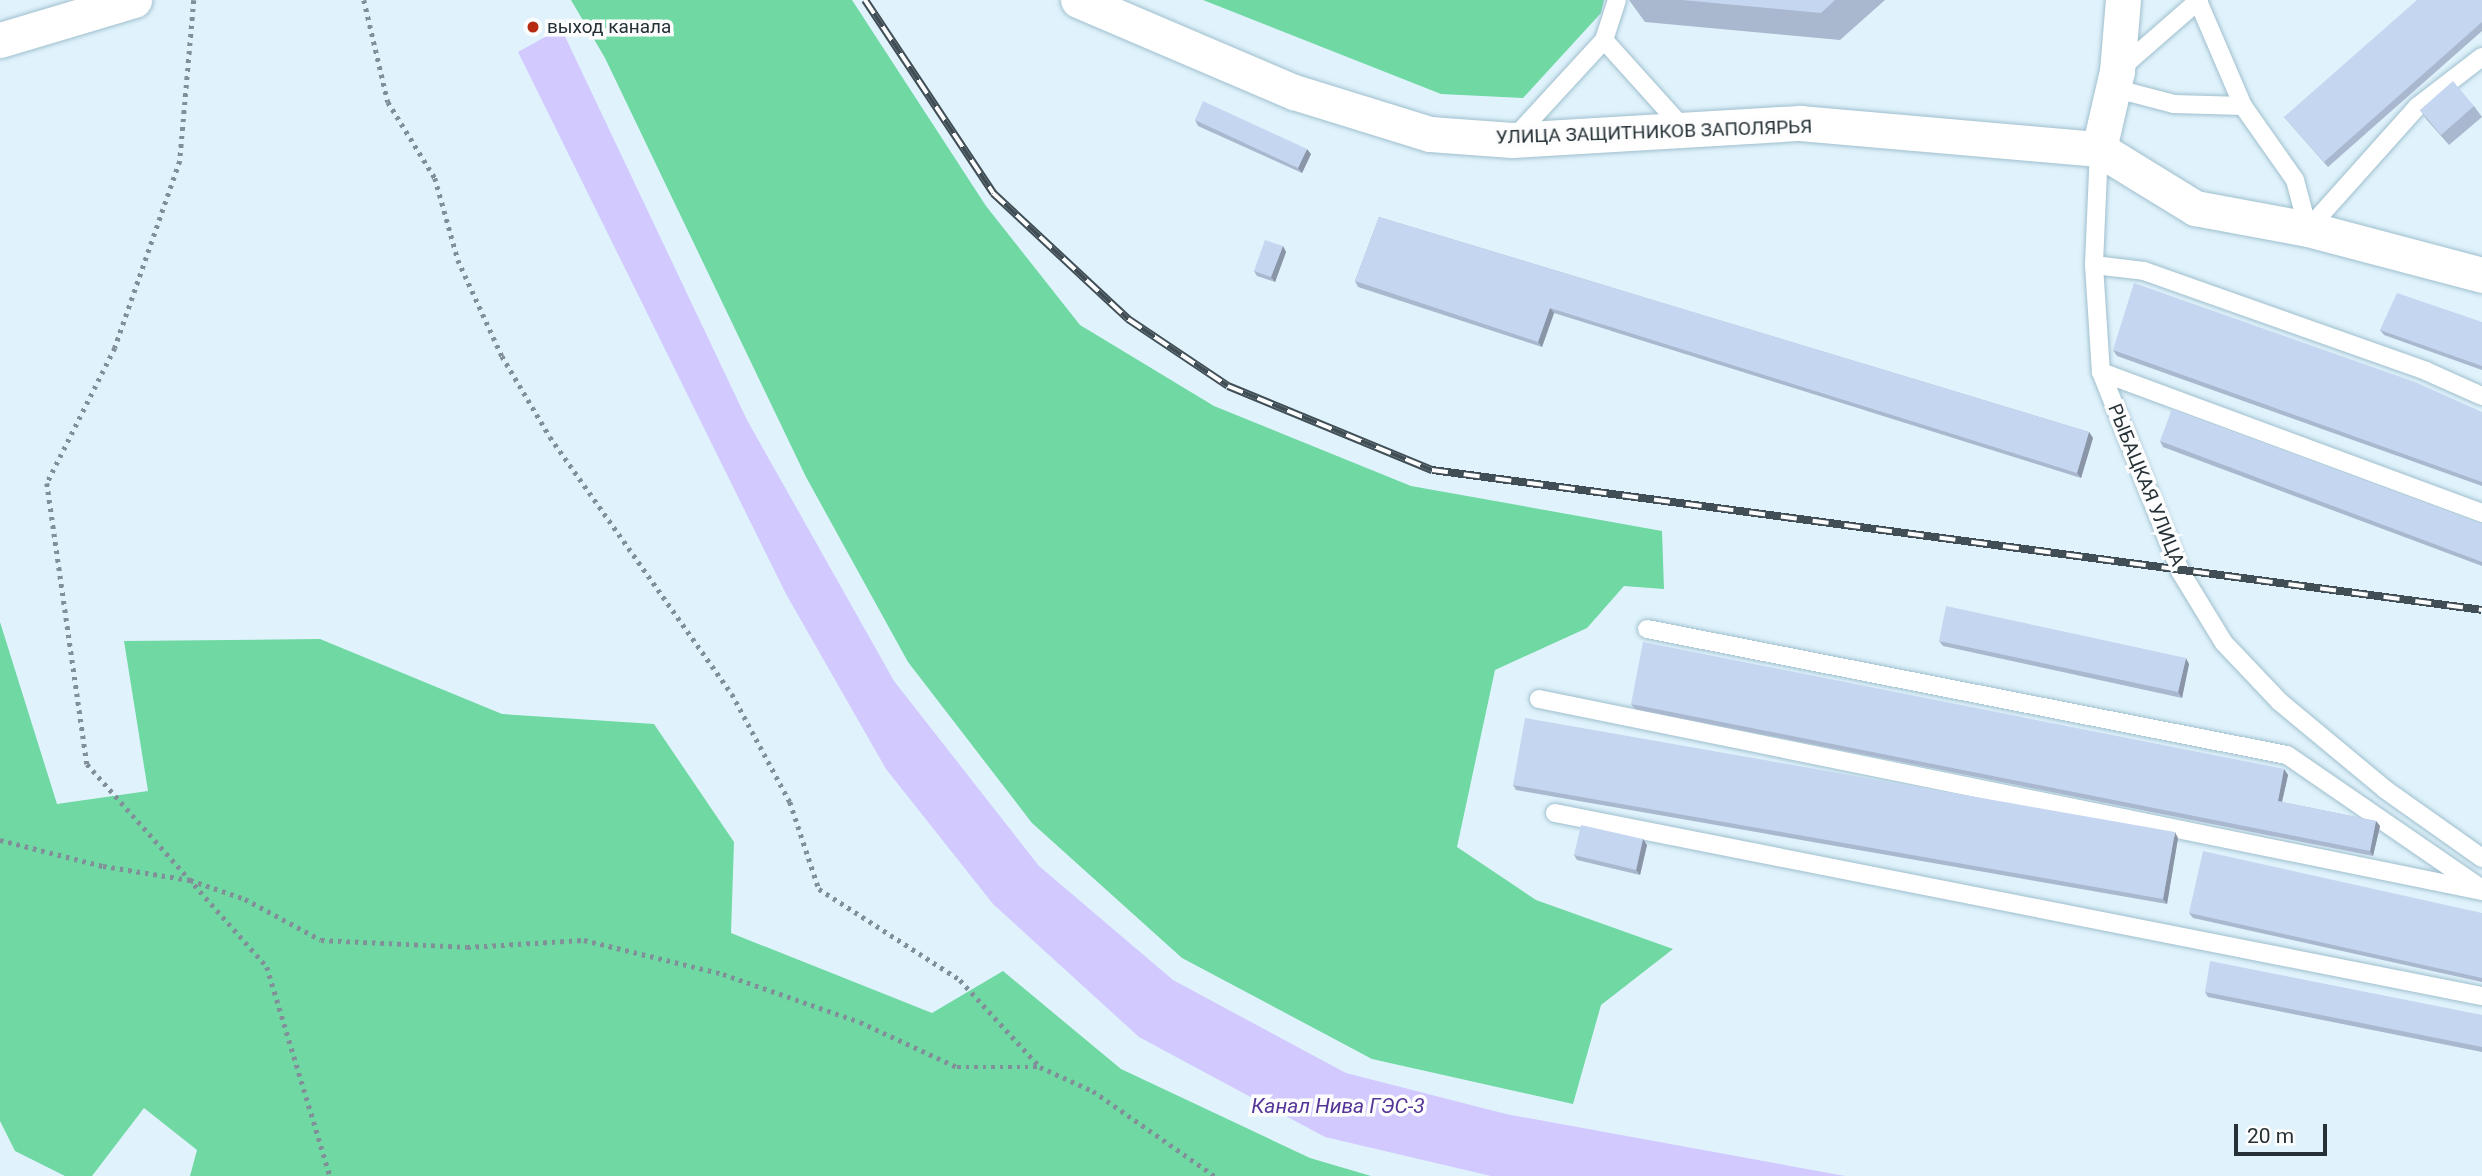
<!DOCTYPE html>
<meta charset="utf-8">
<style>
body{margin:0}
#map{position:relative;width:2482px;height:1176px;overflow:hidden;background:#e0f3fc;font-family:Roboto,sans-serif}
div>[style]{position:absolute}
.forest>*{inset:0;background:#6fd8a3}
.water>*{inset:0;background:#d2c9ff}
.path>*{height:4.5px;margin-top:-2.25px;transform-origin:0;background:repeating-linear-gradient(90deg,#819098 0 3.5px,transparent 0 8.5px)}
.roads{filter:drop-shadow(0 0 2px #9fbfcd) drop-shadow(0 0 2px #9fbfcd)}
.service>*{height:18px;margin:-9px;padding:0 9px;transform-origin:9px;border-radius:9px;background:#fff}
.minor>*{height:35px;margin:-17.5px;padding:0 17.5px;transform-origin:17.5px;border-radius:17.5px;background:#fff}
.rail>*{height:8px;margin-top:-4px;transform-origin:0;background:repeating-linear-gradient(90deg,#fdfdfd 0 16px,#414e55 0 32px);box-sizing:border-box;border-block:2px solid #414e55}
.wall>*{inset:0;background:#a9b8ce}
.shaded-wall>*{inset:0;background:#8a96a8}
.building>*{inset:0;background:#c5d6f0}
.dots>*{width:19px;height:19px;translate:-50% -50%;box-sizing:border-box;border:4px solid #fdfdfd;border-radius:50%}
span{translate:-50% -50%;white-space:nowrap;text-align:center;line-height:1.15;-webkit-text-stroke:7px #fdfdfd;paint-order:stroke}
.poi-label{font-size:19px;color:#253137}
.left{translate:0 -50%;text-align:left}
.street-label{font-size:19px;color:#253137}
.water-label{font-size:21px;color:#543598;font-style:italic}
.scale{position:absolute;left:2234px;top:1124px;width:93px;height:32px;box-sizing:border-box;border:4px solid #253137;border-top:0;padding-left:9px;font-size:21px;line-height:24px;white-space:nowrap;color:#253137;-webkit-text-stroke:5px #fdfdfd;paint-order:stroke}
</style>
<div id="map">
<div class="forest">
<div style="clip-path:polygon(571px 0,852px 0,986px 206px,1080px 325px,1214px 406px,1411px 486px,1662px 531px,1664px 589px,1624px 586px,1587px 628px,1495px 670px,1457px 847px,1536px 900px,1673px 949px,1601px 1005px,1573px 1104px,1372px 1059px,1182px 958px,1032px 823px,908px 662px,806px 477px,605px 58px)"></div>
<div style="clip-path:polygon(1203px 0,1604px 0,1601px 13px,1523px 98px,1441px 94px)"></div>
<div style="clip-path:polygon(0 622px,57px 804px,148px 791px,124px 641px,320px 639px,502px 714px,654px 724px,734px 842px,731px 933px,932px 1013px,1003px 971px,1121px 1069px,1310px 1158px,1371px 1176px,190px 1176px,197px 1150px,144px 1108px,92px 1176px,65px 1176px,15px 1151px,0 1121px)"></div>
</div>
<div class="water">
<div style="clip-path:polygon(561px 28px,747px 420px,894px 681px,1039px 866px,1173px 980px,1346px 1073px,1506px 1114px,1845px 1176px,1491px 1176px,1325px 1137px,1139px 1037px,993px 904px,886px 769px,786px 594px,518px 52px)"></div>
</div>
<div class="path">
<div style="left:194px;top:0;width:162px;rotate:95deg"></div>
<div style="left:180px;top:161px;width:198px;rotate:109.2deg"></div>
<div style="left:115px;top:348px;width:151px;rotate:116.7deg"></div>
<div style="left:47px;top:483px;width:284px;rotate:81.9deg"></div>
<div style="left:87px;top:764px;width:271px;rotate:48.4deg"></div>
<div style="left:267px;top:967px;width:218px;rotate:73.2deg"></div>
<div style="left:364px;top:0;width:105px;rotate:76.8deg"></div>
<div style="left:388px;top:102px;width:89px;rotate:58.3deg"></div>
<div style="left:435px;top:178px;width:85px;rotate:74.3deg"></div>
<div style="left:458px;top:260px;width:106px;rotate:65.4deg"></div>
<div style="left:502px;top:356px;width:94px;rotate:59.3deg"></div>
<div style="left:550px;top:437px;width:315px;rotate:54.7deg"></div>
<div style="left:732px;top:694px;width:123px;rotate:61.8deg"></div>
<div style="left:790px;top:802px;width:92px;rotate:71.6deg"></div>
<div style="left:819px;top:889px;width:168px;rotate:32.8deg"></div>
<div style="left:960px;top:980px;width:118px;rotate:47.4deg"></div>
<div style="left:0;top:840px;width:106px;rotate:14.2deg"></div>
<div style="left:103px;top:866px;width:88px;rotate:9.1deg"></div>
<div style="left:190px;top:880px;width:58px;rotate:19.1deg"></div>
<div style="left:245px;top:899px;width:86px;rotate:28.3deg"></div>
<div style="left:321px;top:940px;width:146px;rotate:2.7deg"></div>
<div style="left:467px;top:947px;width:117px;rotate:-3.4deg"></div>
<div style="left:584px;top:940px;width:143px;rotate:13.7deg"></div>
<div style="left:723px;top:974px;width:145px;rotate:19.3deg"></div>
<div style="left:860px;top:1022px;width:107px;rotate:24.9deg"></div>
<div style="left:957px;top:1067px;width:83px"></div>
<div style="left:1040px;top:1067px;width:58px;rotate:24.4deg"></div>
<div style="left:1093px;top:1091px;width:149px;rotate:34.9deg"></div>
</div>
<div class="roads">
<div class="service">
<div style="left:1617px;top:0;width:42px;rotate:108deg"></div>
<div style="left:1604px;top:40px;width:121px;rotate:48deg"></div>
<div style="left:2198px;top:1px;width:114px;rotate:66.8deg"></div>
<div style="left:2243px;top:106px;width:90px;rotate:54.9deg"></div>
<div style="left:2295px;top:180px;width:51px;rotate:75.1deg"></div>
<div style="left:2120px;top:69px;width:105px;rotate:-41.1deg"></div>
<div style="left:2113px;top:88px;width:63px;rotate:14.7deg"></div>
<div style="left:2174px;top:104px;width:69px;rotate:1.7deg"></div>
<div style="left:1514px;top:138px;width:133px;rotate:-47.4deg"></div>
<div style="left:2099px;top:149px;width:116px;rotate:92.5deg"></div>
<div style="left:2094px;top:265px;width:107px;rotate:86.3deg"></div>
<div style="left:2101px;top:372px;width:214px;rotate:68.3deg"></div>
<div style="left:2180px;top:571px;width:84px;rotate:58.6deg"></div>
<div style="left:2224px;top:643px;width:81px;rotate:46.5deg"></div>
<div style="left:2280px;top:702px;width:138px;rotate:39.7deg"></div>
<div style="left:2386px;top:790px;width:118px;rotate:35.3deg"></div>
<div style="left:2308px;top:229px;width:164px;rotate:-48.2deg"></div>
<div style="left:2417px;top:107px;width:82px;rotate:-37.6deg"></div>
<div style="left:2094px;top:265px;width:50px;rotate:6.8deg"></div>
<div style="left:2144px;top:271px;width:299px;rotate:19.5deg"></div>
<div style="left:2426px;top:371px;width:61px;rotate:24.1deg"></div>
<div style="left:2101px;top:372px;width:406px;rotate:20.3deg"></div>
<div style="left:1647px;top:629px;width:652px;rotate:11.14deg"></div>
<div style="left:2287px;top:755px;width:233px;rotate:34.5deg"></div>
<div style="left:1539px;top:699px;width:962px;rotate:11.51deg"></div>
<div style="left:1555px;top:813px;width:945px;rotate:11.17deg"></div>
</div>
<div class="minor">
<div style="left:1078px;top:0;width:235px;rotate:23.1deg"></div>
<div style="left:1294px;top:92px;width:142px;rotate:17.2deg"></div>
<div style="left:1430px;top:134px;width:82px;rotate:4.2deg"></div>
<div style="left:1512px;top:140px;width:289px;rotate:-3.4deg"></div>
<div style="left:1800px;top:123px;width:300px;rotate:5deg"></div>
<div style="left:2099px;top:149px;width:113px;rotate:31.6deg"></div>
<div style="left:2195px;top:208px;width:115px;rotate:10.5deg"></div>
<div style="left:2308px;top:229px;width:180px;rotate:14.8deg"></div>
<div style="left:0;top:40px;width:140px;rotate:-16.6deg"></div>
<div style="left:2099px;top:149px;width:80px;rotate:-77deg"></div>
<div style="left:2117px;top:71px;width:71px;rotate:-85.2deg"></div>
</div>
</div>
<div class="rail">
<div style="left:865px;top:0;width:232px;rotate:56.4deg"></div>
<div style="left:993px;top:193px;width:185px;rotate:43deg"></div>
<div style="left:1128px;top:319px;width:120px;rotate:33.8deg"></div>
<div style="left:1228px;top:386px;width:221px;rotate:22.4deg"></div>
<div style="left:1432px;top:470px;width:1059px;rotate:7.59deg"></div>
</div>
<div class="wall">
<div style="clip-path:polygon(1629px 0,1885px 0,1840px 40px,1645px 22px)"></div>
<div style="clip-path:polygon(2482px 0,2482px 31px,2328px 167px,2284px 117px)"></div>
<div style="clip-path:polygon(2474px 106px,2482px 117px,2449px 145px,2427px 120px,2420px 110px)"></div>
<div style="clip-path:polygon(1195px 120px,1311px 154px,1302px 173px,1198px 126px)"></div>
<div style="clip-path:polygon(1379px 217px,2089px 432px,2093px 438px,2081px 478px,1554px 313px,1542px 347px,1358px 287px,1355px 281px)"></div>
<div style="clip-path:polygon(1283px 246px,1286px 252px,1275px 282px,1257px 276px,1254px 271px)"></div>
<div style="clip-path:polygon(2482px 322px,2482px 370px,2384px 335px,2380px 330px)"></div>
<div style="clip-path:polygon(2113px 350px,2482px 412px,2482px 486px,2117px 356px)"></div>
<div style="clip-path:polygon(2160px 441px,2482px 524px,2482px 566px,2163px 447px)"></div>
<div style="clip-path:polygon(1939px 641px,2189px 664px,2182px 698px,1943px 646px)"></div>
<div style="clip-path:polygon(1631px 704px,2284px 769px,2288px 775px,2282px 802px,2376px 821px,2380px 826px,2373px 856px,1635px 709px)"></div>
<div style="clip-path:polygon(1513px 785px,2178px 838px,2167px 904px,1516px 790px)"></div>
<div style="clip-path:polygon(1643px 839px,1647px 845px,1640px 875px,1577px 860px,1574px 855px)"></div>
<div style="clip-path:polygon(2189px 913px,2482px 913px,2482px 982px,2193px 918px)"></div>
<div style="clip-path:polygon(2205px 992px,2482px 1015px,2482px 1052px,2208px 997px)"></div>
</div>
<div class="shaded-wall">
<div style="clip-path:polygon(1307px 149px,1311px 154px,1302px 173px,1298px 168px)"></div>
<div style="clip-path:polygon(1283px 246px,1286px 252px,1275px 282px,1271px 277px)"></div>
<div style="clip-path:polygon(1550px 308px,1554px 313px,1542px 347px,1538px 342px)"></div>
<div style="clip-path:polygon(2089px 432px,2093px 438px,2081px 478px,2077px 473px)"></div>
<div style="clip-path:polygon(2186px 658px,2189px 664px,2182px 698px,2178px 692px)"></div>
<div style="clip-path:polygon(2284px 769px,2288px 775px,2281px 806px,2278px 801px)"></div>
<div style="clip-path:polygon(2376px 821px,2380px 826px,2373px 856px,2370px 851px)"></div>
<div style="clip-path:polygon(2175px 832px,2178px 838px,2167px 904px,2163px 899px)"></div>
<div style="clip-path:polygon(1643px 839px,1647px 845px,1640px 875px,1636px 870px)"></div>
</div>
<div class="building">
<div style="clip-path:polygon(1682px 0,1835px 0,1821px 13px)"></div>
<div style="clip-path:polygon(2417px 0,2482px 0,2482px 22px,2324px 162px,2284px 117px)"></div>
<div style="clip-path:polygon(2453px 81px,2474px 106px,2441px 135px,2420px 110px)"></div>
<div style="clip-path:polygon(1203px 101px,1307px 149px,1298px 168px,1195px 120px)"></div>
<div style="clip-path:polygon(1379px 217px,2089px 432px,2077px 473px,1550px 308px,1538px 342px,1355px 281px)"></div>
<div style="clip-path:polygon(1265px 240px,1283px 246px,1271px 277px,1254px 271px)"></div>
<div style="clip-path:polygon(2134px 283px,2415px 382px,2482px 412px,2482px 482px,2113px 350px)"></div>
<div style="clip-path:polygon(2397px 293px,2482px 322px,2482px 366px,2380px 330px)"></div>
<div style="clip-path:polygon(2172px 409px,2482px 524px,2482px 562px,2160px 441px)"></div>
<div style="clip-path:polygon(1946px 606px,2186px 658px,2178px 692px,1939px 641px)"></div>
<div style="clip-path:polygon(1643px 642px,2284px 769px,2278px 801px,2376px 821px,2370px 851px,1631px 704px)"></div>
<div style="clip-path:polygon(1525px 718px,2175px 832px,2163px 899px,1513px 785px)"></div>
<div style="clip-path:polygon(1581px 825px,1643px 839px,1636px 870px,1574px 855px)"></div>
<div style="clip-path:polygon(2203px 851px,2482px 913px,2482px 978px,2189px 913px)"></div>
<div style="clip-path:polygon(2210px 961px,2482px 1015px,2482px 1047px,2205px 992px)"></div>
</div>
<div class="dots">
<div style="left:533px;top:27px;background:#b62a0f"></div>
</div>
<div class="poi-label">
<span class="left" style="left:547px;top:27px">выход канала</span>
</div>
<div class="street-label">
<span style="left:1654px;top:132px;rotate:-2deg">УЛИЦА ЗАЩИТНИКОВ ЗАПОЛЯРЬЯ</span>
<span style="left:2146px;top:485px;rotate:68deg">РЫБАЦКАЯ УЛИЦА</span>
</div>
<div class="water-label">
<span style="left:1338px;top:1106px">Канал Нива ГЭС-3</span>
</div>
<div class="scale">20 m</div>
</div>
